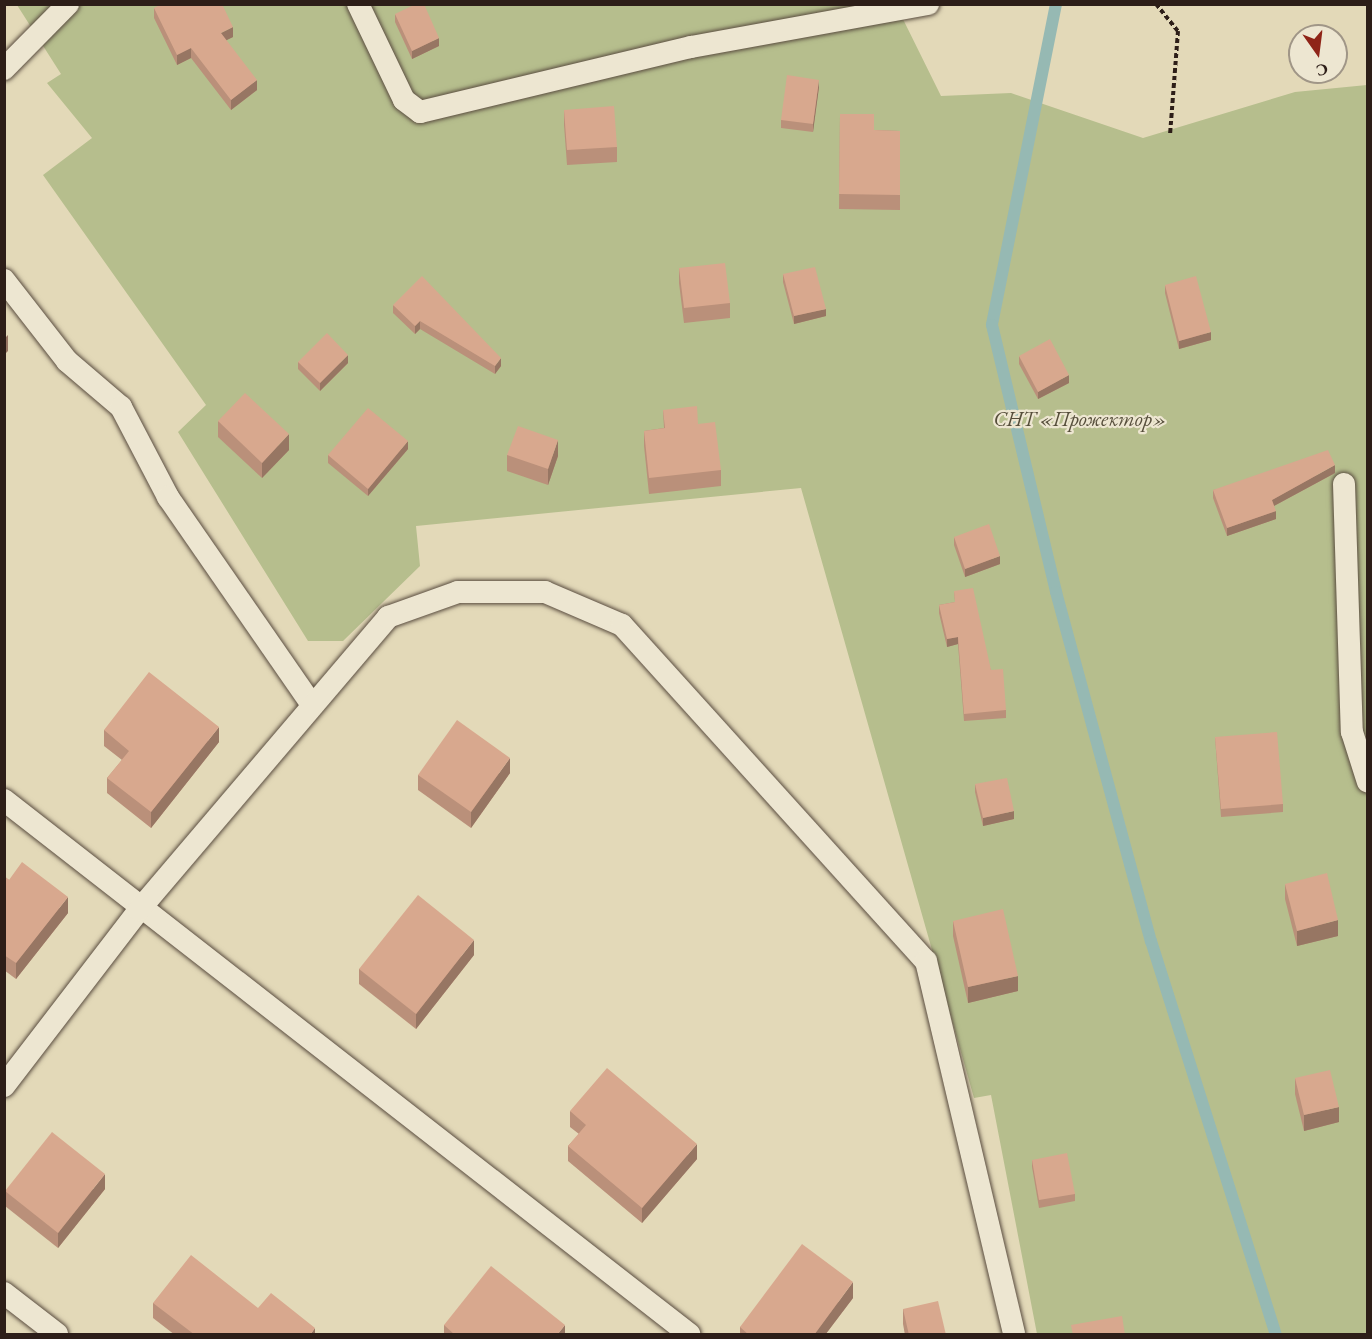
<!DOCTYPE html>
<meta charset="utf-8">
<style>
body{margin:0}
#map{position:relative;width:1372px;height:1339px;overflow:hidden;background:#e3d9b8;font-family:"EB Garamond",serif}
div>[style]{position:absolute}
.green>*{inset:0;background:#b6be8d}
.stream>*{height:12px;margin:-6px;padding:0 6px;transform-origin:6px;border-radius:6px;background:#96b9b3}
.path>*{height:4px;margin-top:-2px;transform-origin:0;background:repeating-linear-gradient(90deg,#2d1e18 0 4.5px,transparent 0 7.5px)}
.roads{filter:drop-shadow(0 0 2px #5a4d40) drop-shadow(0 0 2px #5a4d40)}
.service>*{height:22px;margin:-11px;padding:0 11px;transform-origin:11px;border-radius:11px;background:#ede6d1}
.wall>*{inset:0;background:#ba907a}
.shaded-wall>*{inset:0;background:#977663}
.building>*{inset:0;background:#d8a88e}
span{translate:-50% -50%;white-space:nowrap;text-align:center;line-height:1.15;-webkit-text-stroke:4.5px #ede6d1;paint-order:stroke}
.park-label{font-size:21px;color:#564e3b;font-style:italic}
.frame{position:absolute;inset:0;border:6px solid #2d1e18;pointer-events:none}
.north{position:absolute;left:1288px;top:24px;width:60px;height:60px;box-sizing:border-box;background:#ede6d1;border:2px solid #a09687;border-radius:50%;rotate:166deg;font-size:16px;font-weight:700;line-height:24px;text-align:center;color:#2d1e18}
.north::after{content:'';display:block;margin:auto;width:21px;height:27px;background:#8f2418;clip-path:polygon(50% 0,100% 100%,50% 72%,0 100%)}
</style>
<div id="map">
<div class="green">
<div style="clip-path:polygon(17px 5px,896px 5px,941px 96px,1011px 93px,1143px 138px,1295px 92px,1367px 85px,1367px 1334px,1037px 1334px,991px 1095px,974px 1098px,801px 488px,416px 526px,420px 566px,343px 641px,308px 641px,178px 432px,206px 405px,43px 175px,92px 138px,47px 83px,61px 74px)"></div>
</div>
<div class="stream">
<div style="left:1056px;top:4px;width:327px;rotate:101.3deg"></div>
<div style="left:992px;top:325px;width:275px;rotate:76.5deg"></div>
<div style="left:1056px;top:592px;width:362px;rotate:74.8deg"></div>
<div style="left:1151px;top:941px;width:412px;rotate:72.4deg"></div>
</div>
<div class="path">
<div style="left:1156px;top:4px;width:35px;rotate:51deg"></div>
<div style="left:1178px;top:31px;width:104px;rotate:94.4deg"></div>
</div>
<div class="roads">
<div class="service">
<div style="left:358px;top:4px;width:106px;rotate:64.4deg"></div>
<div style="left:404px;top:100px;width:20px;rotate:37deg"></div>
<div style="left:420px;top:112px;width:279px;rotate:-13.5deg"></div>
<div style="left:691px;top:47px;width:241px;rotate:-10.3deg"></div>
<div style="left:4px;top:69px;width:91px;rotate:-45.4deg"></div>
<div style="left:4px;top:280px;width:103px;rotate:52.1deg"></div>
<div style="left:67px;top:361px;width:71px;rotate:40.4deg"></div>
<div style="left:121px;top:407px;width:102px;rotate:62.4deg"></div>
<div style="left:168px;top:497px;width:253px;rotate:55.3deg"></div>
<div style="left:1344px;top:484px;width:248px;rotate:88.2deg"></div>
<div style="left:1352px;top:732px;width:52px;rotate:72.3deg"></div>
<div style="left:4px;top:800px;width:869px;rotate:37.94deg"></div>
<div style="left:4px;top:1086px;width:222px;rotate:-52.5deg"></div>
<div style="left:139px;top:910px;width:385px;rotate:-49.6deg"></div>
<div style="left:388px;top:617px;width:74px;rotate:-19.7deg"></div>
<div style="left:458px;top:592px;width:87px"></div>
<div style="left:545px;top:592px;width:84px;rotate:23.2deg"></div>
<div style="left:622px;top:625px;width:453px;rotate:47.9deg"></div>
<div style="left:926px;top:961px;width:383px;rotate:76.7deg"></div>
<div style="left:4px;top:1293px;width:67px;rotate:37.7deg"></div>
</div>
</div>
<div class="wall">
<div style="clip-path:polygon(154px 8px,233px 37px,226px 40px,257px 90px,231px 110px,191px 58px,177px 65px,154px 18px)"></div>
<div style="clip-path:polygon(395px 14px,439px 46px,412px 59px,395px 22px)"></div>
<div style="clip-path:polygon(819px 87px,813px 132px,781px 128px,781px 120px)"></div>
<div style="clip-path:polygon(564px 110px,617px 147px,617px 162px,567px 165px,564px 125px)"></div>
<div style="clip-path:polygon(840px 114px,874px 130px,900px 131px,900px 210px,839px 209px)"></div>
<div style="clip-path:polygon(679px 268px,730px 303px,730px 318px,684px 323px,679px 283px)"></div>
<div style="clip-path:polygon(783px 274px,826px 316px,794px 324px,783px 282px)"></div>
<div style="clip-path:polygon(1165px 285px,1211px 340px,1179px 349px,1165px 293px)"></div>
<div style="clip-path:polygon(393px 305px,501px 366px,495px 374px,420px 329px,415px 334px,393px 313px)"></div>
<div style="clip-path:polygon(1019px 356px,1069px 383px,1038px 399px,1019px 364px)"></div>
<div style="clip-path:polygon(298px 362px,348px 363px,320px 391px,298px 369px)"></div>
<div style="clip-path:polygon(663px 410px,698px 424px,721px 470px,721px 486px,649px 494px,644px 446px,644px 431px,664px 428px)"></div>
<div style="clip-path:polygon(218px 421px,289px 450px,262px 478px,218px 437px)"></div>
<div style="clip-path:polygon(408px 449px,368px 496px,328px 463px,328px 455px)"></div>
<div style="clip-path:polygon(507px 455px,558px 456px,548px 485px,507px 471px)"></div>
<div style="clip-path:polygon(1335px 473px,1274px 506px,1276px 519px,1227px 536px,1213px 498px,1213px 490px)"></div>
<div style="clip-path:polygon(954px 537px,1000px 564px,965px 577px,954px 545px)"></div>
<div style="clip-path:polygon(954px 591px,991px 670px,1006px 710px,1006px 718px,964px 721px,958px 644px,947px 647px,939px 613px,939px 605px,955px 602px)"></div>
<div style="clip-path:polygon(104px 730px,219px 742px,151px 828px,107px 793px,107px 778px,122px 760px,104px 746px)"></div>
<div style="clip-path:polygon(1215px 737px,1283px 804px,1283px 812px,1221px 817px)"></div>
<div style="clip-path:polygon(510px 773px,471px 828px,418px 790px,418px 775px)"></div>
<div style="clip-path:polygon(975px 784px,1014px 819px,983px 826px,975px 792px)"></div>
<div style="clip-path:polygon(4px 876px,9px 880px,68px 913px,16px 979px,4px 970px)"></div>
<div style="clip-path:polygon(1285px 884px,1338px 936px,1297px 946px,1285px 899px)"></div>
<div style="clip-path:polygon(953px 921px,1018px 991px,968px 1003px,953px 936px)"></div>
<div style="clip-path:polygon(474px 955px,416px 1029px,359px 984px,359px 969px)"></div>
<div style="clip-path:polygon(1295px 1078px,1339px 1122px,1304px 1131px,1295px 1094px)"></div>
<div style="clip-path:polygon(570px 1111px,697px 1159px,642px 1223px,568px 1161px,568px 1146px,579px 1134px,570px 1127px)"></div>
<div style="clip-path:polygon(1032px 1160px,1075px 1194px,1075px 1201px,1039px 1208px,1032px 1167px)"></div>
<div style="clip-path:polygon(105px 1189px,58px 1248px,5px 1206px,5px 1191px)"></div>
<div style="clip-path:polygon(853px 1298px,825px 1335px,740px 1335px,740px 1327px)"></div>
<div style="clip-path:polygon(153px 1303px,258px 1308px,315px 1335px,175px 1335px,153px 1318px)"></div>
<div style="clip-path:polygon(903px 1309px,946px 1335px,905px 1335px,903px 1324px)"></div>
<div style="clip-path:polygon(444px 1325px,565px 1335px,444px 1335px)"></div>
</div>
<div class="shaded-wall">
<div style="clip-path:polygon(233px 27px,233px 37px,221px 43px,221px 33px)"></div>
<div style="clip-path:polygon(439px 38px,439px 46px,412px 59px,412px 51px)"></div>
<div style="clip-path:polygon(191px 48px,191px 58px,177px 65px,177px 55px)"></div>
<div style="clip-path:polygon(257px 80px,257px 90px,231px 110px,231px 100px)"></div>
<div style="clip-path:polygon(819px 80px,819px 87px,813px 132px,813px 124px)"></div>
<div style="clip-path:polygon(826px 309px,826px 316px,794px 324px,794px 316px)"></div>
<div style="clip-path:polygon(420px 321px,420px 329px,415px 334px,415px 326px)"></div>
<div style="clip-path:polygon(1211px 332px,1211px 340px,1179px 349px,1179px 341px)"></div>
<div style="clip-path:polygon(8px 335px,8px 351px,4px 355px,4px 339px)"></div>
<div style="clip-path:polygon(348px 355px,348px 363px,320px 391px,320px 383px)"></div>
<div style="clip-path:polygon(501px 358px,501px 366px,495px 374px,495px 366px)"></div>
<div style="clip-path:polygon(1069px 375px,1069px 383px,1038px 399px,1038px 392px)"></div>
<div style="clip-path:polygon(289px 434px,289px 450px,262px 478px,262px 463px)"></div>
<div style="clip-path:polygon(558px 440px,558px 456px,548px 485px,548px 469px)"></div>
<div style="clip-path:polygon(408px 441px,408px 449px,368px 496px,368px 489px)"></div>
<div style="clip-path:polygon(1335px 465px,1335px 473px,1272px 507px,1272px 500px)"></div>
<div style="clip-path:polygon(1276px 511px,1276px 519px,1227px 536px,1227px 528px)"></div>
<div style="clip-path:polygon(1000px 556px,1000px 564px,965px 577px,965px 569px)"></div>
<div style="clip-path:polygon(958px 637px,958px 644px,947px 647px,947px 639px)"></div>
<div style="clip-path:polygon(219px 727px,219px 742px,151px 828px,151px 812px)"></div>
<div style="clip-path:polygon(510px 758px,510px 773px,471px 828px,471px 812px)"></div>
<div style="clip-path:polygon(1014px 811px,1014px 819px,983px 826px,983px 818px)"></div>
<div style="clip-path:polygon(68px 897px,68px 913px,16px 979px,16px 963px)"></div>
<div style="clip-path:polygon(1338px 920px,1338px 936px,1297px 946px,1297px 931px)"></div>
<div style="clip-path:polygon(474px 940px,474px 955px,416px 1029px,416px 1014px)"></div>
<div style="clip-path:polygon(1018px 976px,1018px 991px,968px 1003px,968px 987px)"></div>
<div style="clip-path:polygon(1339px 1107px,1339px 1122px,1304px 1131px,1304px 1115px)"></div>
<div style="clip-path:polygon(697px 1144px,697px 1159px,642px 1223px,642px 1208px)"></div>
<div style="clip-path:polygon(105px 1174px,105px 1189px,58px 1248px,58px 1233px)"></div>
<div style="clip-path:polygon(853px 1282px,853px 1298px,825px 1335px,814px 1335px)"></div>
<div style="clip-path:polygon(565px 1325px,565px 1335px,557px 1335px)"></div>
<div style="clip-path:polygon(315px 1328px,315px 1335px,310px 1335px)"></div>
</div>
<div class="building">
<div style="clip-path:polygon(161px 4px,222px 4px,233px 27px,221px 33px,257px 80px,231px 100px,191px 48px,177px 55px,154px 8px)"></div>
<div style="clip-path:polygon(416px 4px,424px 4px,439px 38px,412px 51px,395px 14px)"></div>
<div style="clip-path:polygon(787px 75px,819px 80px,813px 124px,781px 120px)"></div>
<div style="clip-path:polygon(614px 106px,617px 147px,567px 150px,564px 110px)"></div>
<div style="clip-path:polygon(840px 114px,874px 114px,874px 130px,900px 131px,900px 195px,839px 194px)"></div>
<div style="clip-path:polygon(725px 263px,730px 303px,684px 308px,679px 268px)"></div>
<div style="clip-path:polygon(815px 267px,826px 309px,794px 316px,783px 274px)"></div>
<div style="clip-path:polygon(422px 276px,501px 358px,495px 366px,420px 321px,415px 326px,393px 305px)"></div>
<div style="clip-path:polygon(1196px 276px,1211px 332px,1179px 341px,1165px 285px)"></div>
<div style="clip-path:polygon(327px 333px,348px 355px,320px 383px,298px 362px)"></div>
<div style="clip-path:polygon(1050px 339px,1069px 375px,1038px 392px,1019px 356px)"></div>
<div style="clip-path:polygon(245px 393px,289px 434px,262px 463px,218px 421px)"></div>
<div style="clip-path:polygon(697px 406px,698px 424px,715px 422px,721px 470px,649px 478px,644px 431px,665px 428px,663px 410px)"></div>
<div style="clip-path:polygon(368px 408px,408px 441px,368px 489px,328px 455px)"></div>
<div style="clip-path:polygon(518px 426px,558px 440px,548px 469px,507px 455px)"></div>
<div style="clip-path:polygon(1328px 450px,1335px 465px,1272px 500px,1276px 511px,1227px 528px,1213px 490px)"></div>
<div style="clip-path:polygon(989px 524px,1000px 556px,965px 569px,954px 537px)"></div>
<div style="clip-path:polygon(973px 588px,991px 670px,1003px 669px,1006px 710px,964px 714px,958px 637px,947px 639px,939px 605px,955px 602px,954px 591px)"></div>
<div style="clip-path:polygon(149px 672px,219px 727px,151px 812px,107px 778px,129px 751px,104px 730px)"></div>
<div style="clip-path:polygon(457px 720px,510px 758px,471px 812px,418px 775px)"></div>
<div style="clip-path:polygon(1277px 732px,1283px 804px,1221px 809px,1215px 737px)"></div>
<div style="clip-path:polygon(1007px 778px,1014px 811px,983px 818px,975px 784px)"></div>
<div style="clip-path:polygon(22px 862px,68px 897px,16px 963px,4px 955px,4px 876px,9px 880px)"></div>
<div style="clip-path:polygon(1327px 873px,1338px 920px,1297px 931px,1285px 884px)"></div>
<div style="clip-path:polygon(418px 895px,474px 940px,416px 1014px,359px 969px)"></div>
<div style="clip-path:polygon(1003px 909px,1018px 976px,968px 987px,953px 921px)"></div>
<div style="clip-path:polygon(607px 1068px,697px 1144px,642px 1208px,568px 1146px,586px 1125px,570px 1111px)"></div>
<div style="clip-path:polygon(1330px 1070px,1339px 1107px,1304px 1115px,1295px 1078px)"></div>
<div style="clip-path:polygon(52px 1132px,105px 1174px,58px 1233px,5px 1191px)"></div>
<div style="clip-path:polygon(1067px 1153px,1075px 1194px,1039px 1200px,1032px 1160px)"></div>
<div style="clip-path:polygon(802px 1244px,853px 1282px,814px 1335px,749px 1335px,740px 1327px)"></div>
<div style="clip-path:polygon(191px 1255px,258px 1308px,271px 1293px,315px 1328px,310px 1335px,195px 1335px,153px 1303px)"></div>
<div style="clip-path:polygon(491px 1266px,565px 1325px,557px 1335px,455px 1335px,444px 1325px)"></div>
<div style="clip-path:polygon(938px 1301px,946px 1335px,909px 1335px,903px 1309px)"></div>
<div style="clip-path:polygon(1122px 1316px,1125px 1335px,1073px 1335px,1071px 1325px)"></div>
</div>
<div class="park-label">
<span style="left:1080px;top:419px">СНТ «Прожектор»</span>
</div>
<div class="frame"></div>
<div class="north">С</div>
</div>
